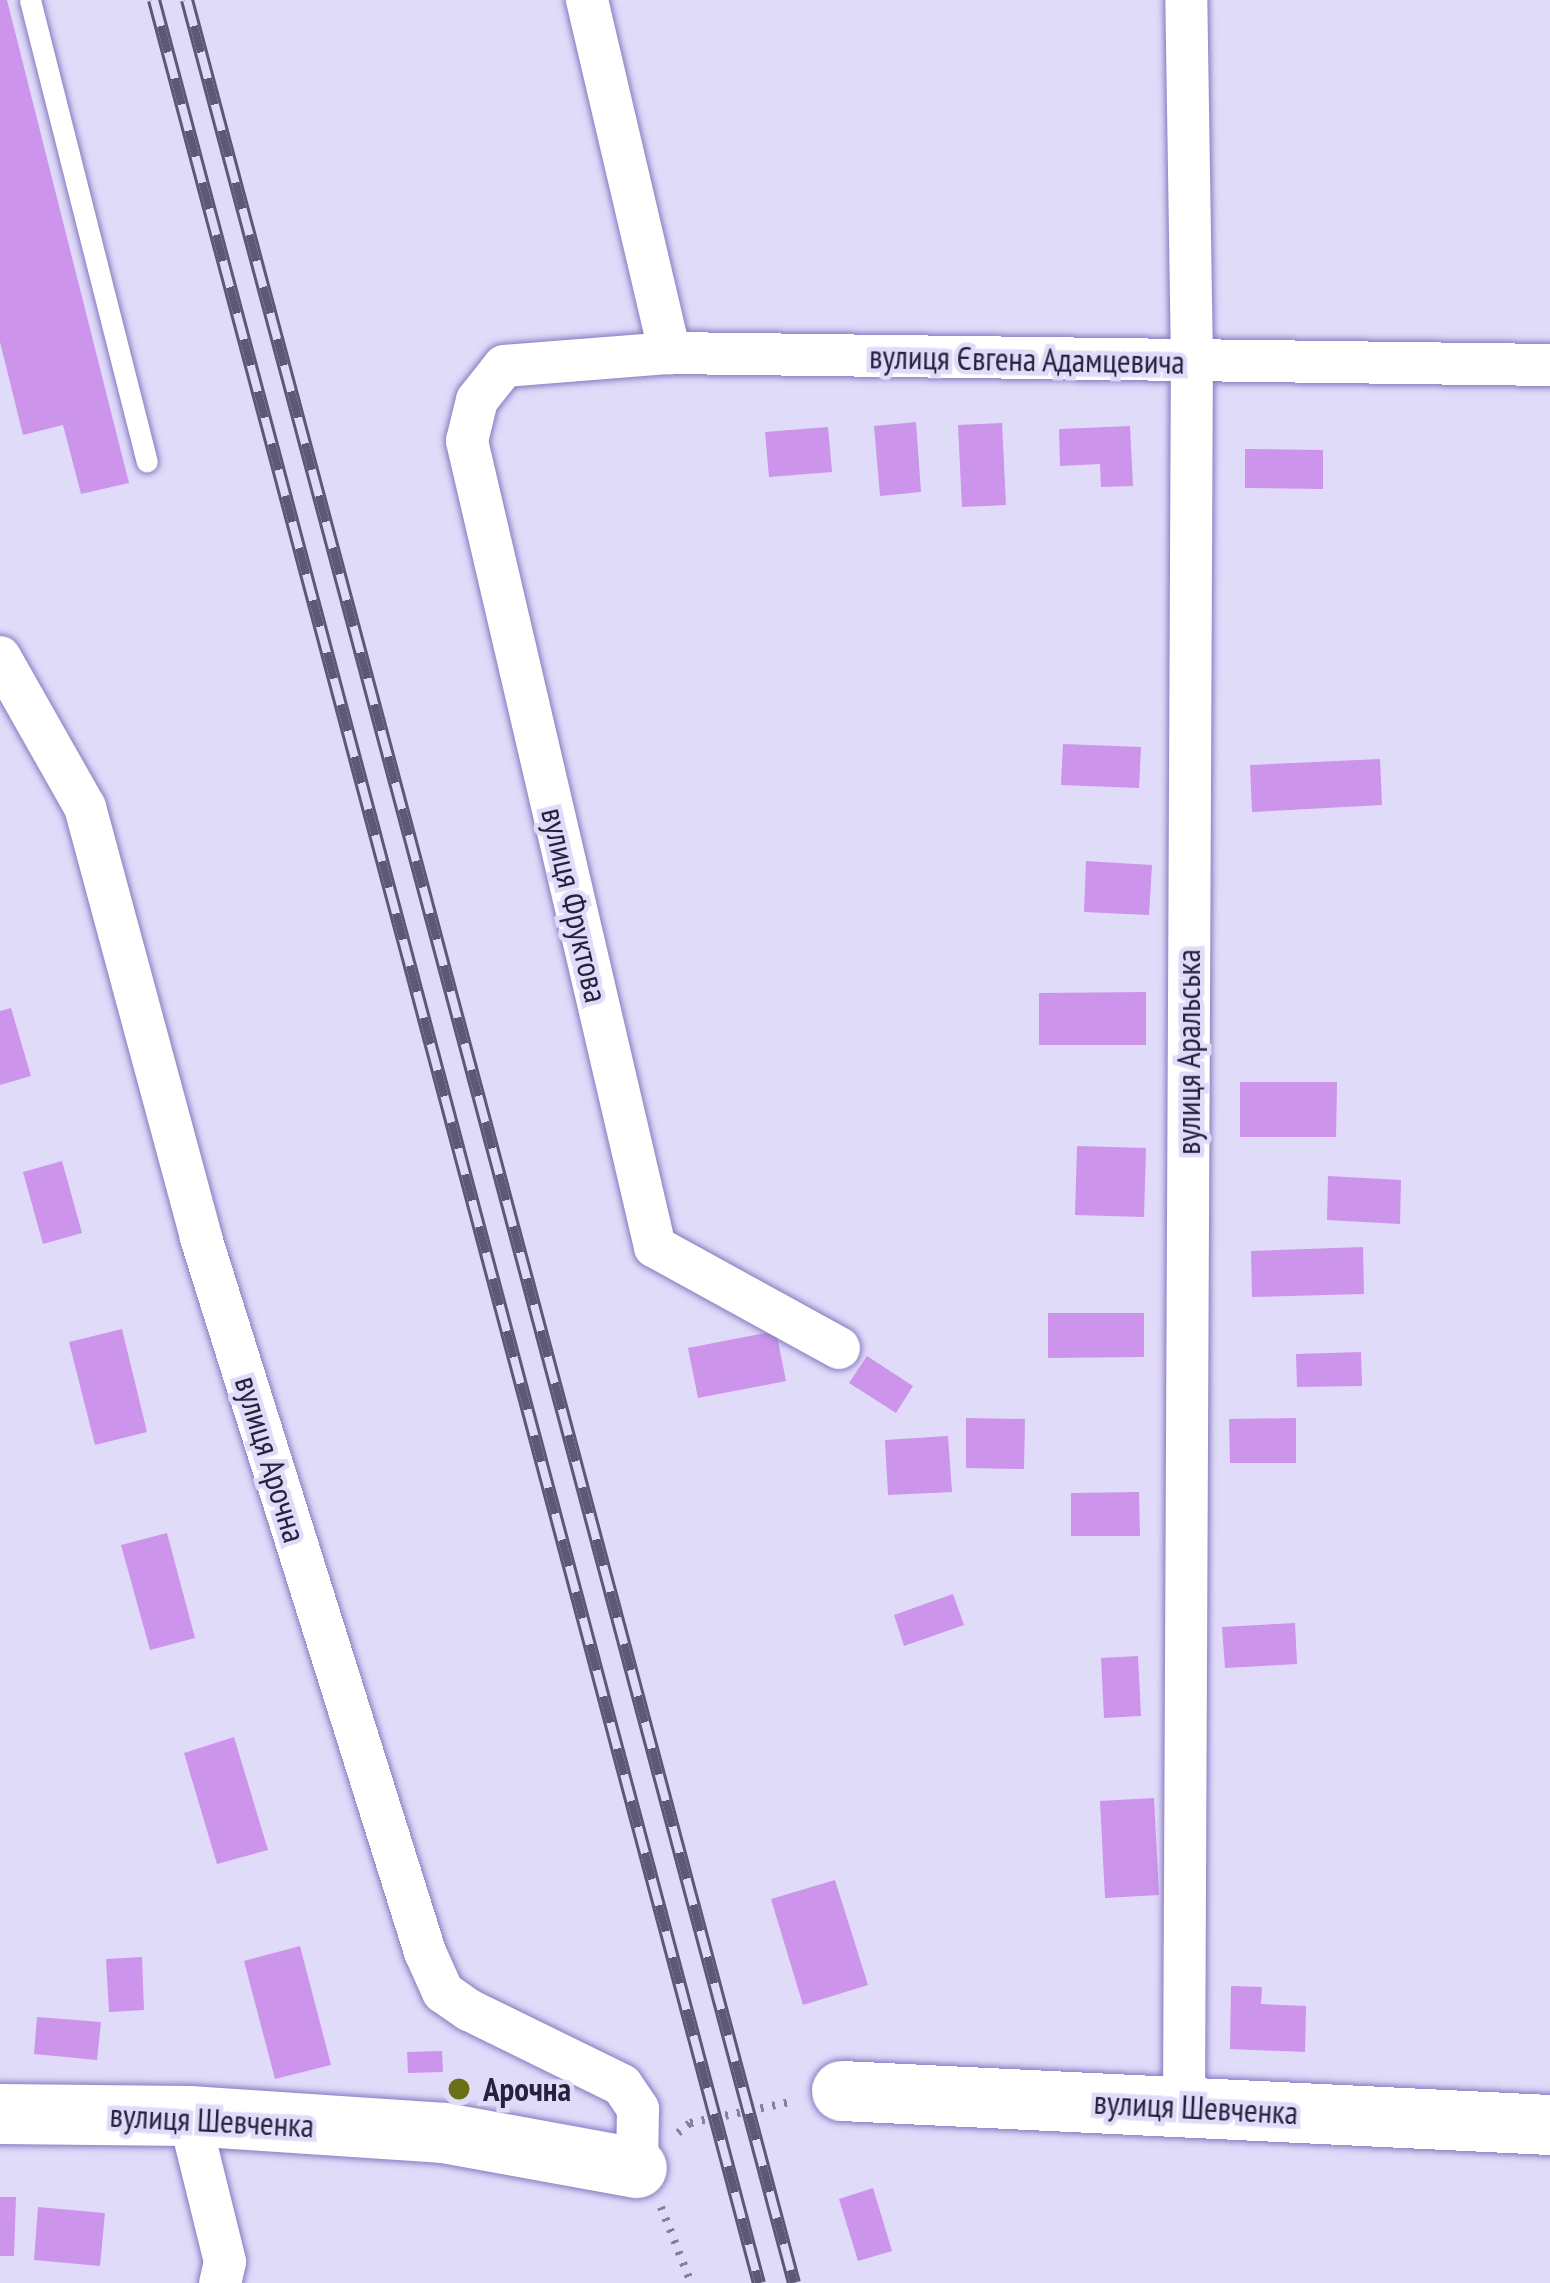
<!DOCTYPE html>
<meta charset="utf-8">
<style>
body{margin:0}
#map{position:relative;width:1550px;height:2283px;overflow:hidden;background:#e1dbfa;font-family:"PT Sans Narrow",sans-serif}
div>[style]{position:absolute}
.building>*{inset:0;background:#cc94ea}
.path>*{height:8px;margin-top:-4px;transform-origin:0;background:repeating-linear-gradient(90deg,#86809e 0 3px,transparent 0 12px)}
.roads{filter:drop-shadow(0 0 3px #8879bf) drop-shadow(0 0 3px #8879bf)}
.lane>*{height:21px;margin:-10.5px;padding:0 10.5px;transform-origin:10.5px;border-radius:10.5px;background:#fff}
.street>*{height:42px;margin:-21px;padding:0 21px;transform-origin:21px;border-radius:21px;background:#fff}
.secondary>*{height:60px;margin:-30px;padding:0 30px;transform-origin:30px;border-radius:30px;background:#fff}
.rail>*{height:14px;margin-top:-7px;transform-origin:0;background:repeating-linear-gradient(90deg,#e1dbfa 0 27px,#5e5775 0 54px);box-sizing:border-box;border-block:3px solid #5e5775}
.dots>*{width:33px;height:33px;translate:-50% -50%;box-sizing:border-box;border:6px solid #e1dbfa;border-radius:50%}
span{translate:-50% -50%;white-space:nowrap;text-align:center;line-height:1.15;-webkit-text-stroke:9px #e1dbfa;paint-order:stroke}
.street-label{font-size:33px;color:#28213e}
.poi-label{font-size:33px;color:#28213e;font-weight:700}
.left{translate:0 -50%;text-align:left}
</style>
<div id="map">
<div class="building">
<div style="clip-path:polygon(0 0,7px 0,129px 483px,81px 494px,63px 425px,23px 435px,0 342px)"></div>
<div style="clip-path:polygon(916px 422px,921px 492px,880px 496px,874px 426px)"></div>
<div style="clip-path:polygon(1002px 423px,1006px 505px,962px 507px,958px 425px)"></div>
<div style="clip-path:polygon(1130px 426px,1133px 486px,1101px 487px,1100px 464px,1060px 466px,1059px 429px)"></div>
<div style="clip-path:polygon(828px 427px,832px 472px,769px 477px,765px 432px)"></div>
<div style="clip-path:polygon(1245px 449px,1323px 450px,1323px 489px,1245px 488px)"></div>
<div style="clip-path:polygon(1063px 744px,1141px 747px,1139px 788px,1061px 785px)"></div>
<div style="clip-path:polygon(1380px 759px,1382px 805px,1252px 812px,1250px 765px)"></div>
<div style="clip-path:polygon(1086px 861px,1152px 865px,1149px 915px,1084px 912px)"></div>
<div style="clip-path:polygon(1146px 992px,1146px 1045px,1039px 1045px,1039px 993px)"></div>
<div style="clip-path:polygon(11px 1008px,31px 1076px,0 1085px,0 1011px)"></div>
<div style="clip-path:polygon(1240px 1082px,1337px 1082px,1336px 1137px,1240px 1137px)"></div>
<div style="clip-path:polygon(1077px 1146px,1146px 1148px,1144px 1217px,1075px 1215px)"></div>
<div style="clip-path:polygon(62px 1161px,82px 1233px,43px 1244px,23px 1172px)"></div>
<div style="clip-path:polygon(1328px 1176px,1401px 1180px,1400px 1224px,1327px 1220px)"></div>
<div style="clip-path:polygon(1363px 1247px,1364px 1294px,1252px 1297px,1251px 1251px)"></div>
<div style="clip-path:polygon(1048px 1313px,1144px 1313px,1144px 1357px,1048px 1358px)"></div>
<div style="clip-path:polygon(122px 1329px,147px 1432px,95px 1445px,69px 1342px)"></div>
<div style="clip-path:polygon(776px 1331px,786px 1381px,698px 1398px,688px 1348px)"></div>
<div style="clip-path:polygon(1361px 1352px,1362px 1386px,1297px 1387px,1296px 1354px)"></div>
<div style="clip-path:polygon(867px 1356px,913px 1386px,896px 1413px,849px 1383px)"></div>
<div style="clip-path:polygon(966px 1418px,1025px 1419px,1024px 1469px,966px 1468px)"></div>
<div style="clip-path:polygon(1296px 1418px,1296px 1463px,1230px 1463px,1229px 1419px)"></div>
<div style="clip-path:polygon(948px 1436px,952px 1492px,888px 1495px,885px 1440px)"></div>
<div style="clip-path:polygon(1139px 1492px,1140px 1536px,1071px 1536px,1071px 1493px)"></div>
<div style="clip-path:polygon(167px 1533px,195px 1638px,150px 1650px,121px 1545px)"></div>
<div style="clip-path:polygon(953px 1594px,964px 1625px,904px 1646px,894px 1615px)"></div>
<div style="clip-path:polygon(1295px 1623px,1297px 1664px,1225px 1668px,1222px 1627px)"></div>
<div style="clip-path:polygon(1138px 1656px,1141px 1716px,1104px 1718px,1101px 1658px)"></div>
<div style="clip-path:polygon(234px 1737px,268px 1850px,217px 1864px,184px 1753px)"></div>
<div style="clip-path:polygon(1154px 1798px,1159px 1895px,1105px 1898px,1100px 1801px)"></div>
<div style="clip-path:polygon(835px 1880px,868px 1985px,803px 2005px,771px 1899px)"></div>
<div style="clip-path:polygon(300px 1946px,331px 2065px,275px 2079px,244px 1961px)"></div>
<div style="clip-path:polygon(142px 1957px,144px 2010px,109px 2012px,106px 1959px)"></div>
<div style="clip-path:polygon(1231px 1986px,1262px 1987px,1261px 2004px,1306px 2006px,1305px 2052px,1230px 2049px)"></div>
<div style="clip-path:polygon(37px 2017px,101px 2022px,97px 2060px,34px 2054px)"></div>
<div style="clip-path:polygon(442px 2051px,443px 2072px,408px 2073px,407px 2052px)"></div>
<div style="clip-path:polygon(873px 2188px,892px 2251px,858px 2261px,839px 2199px)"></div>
<div style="clip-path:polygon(0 2197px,16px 2197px,14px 2256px,0 2256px)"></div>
<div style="clip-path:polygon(38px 2207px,105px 2213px,100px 2266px,34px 2260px)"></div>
</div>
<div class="path">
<div style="left:678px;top:2133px;width:16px;rotate:-40deg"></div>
<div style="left:690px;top:2123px;width:107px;rotate:-11.8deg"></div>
<div style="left:661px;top:2207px;width:82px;rotate:68.5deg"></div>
</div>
<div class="roads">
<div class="lane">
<div style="left:30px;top:0;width:476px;rotate:75.8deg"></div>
</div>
<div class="street">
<div style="left:587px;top:0;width:363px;rotate:76.8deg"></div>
<div style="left:0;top:657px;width:172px;rotate:60.5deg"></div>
<div style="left:85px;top:807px;width:446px;rotate:74.9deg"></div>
<div style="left:201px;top:1238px;width:748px;rotate:72.58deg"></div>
<div style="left:425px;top:1952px;width:44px;rotate:65.8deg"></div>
<div style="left:443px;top:1992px;width:32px;rotate:35deg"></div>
<div style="left:469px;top:2010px;width:170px;rotate:26.1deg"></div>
<div style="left:622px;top:2085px;width:29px;rotate:56deg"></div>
<div style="left:638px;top:2109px;width:59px;rotate:91deg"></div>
<div style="left:839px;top:1348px;width:210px;rotate:-151.2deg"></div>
<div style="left:655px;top:1247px;width:828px;rotate:-103.13deg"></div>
<div style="left:467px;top:441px;width:42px;rotate:-76.3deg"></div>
<div style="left:477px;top:400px;width:43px;rotate:-51.5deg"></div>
<div style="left:504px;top:366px;width:167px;rotate:-4.5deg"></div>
<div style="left:670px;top:353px;width:880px;rotate:0.78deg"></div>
<div style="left:1184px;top:2105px;width:1743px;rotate:-89.74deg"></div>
<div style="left:1192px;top:362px;width:362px;rotate:-90.9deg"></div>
<div style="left:189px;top:2116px;width:150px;rotate:76.1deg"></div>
<div style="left:225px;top:2262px;width:22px;rotate:103deg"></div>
</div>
<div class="secondary">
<div style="left:842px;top:2091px;width:709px;rotate:2.75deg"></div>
<div style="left:0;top:2114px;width:189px;rotate:0.6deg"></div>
<div style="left:189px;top:2116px;width:256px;rotate:3.8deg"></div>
<div style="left:444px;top:2133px;width:196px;rotate:10.3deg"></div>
</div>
</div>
<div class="rail">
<div style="left:154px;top:0;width:2362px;rotate:75.16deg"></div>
<div style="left:187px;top:0;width:2362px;rotate:75.11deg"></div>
</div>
<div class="dots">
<div style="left:459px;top:2089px;background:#6a7016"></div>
</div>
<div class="street-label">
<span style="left:1027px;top:359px;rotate:1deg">вулиця Євгена Адамцевича</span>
<span style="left:575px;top:905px;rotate:77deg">вулиця Фруктова</span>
<span style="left:1188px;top:1052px;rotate:-90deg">вулиця Аральська</span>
<span style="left:271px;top:1459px;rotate:73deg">вулиця Арочна</span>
<span style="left:1196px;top:2107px;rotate:3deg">вулиця Шевченка</span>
<span style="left:212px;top:2120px;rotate:3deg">вулиця Шевченка</span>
</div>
<div class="poi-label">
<span class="left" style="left:483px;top:2089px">Арочна</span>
</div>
</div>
